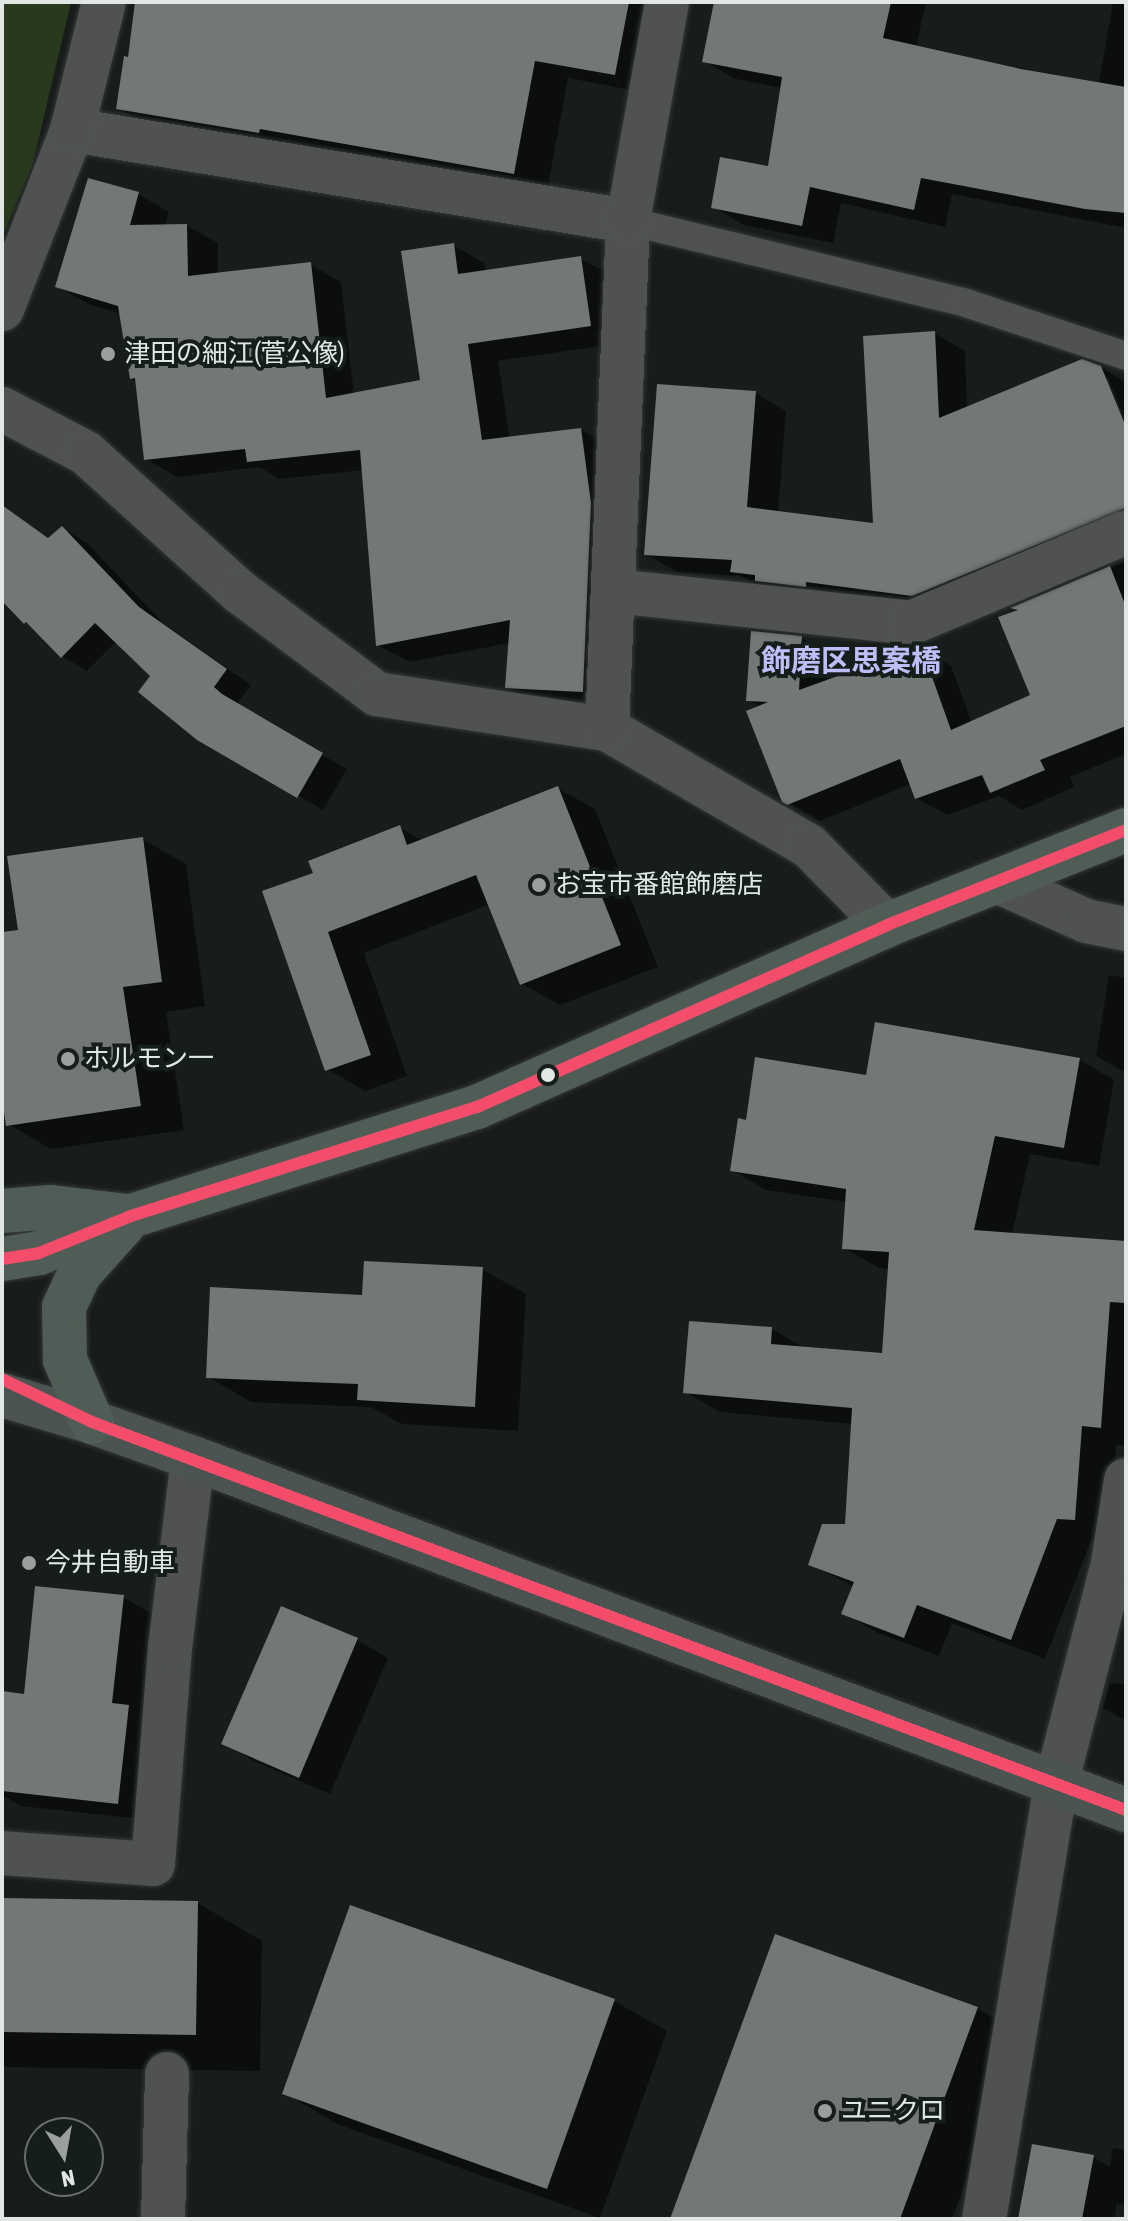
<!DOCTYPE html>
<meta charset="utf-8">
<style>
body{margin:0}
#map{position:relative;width:1128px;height:2221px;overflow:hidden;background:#181c1b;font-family:"Asap Condensed","Noto Sans JP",sans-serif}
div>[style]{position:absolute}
.green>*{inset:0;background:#28391e}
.shadow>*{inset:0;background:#0007}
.building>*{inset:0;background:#737776}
.roads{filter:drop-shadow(0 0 2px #343736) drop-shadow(0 0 2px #343736)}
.service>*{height:28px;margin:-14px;padding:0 14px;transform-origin:14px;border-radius:14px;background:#4f5251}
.minor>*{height:44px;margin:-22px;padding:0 22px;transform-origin:22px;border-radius:22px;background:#4f5251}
.secondary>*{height:44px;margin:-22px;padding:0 22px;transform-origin:22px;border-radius:22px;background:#4c5451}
.trunk>*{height:44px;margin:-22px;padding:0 22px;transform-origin:22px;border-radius:22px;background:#505d56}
.bus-1>*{height:12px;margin:-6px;padding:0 6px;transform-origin:6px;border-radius:6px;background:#f44d6c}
.dots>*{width:22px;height:22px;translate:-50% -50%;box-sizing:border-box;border:4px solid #161e1c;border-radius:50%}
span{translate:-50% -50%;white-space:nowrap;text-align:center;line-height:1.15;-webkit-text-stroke:8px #161e1c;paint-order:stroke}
.poi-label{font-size:26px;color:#e1e7e5}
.left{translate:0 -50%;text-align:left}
.quarter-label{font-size:30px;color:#bebdf7;font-weight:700}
.frame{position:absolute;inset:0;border:4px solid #e1e7e5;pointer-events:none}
.north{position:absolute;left:24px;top:2117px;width:80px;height:80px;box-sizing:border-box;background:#161e1c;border:2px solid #676e6c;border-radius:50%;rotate:169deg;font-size:22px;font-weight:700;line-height:32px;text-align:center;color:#e1e7e5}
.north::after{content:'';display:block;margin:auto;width:28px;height:36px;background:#9ba09e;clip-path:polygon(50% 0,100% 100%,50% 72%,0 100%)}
</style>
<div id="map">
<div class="green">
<div style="clip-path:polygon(2px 2px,71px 2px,33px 163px,2px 238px)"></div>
</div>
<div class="shadow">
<div style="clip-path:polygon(138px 2px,665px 2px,647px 93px,568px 78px,547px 191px,151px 127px,118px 108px)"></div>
<div style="clip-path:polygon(734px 2px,926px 2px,916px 48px,1099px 83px,1113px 2px,1126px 2px,1126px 228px,952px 194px,945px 227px,841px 203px,833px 243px,744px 225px,713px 207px,770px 168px,782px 88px,736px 79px,704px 61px)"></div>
<div style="clip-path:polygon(89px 180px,139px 194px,169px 212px,165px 226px,187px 226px,218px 243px,218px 274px,310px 264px,341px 282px,354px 395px,422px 381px,453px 245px,484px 263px,485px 272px,581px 259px,612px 276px,621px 343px,498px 361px,510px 439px,581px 430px,612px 447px,613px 709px,538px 705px,507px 687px,510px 643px,409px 662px,378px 645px,364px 470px,279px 479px,259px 467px,177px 477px,146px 459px,137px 382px,131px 378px,122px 314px,88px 304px,57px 286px)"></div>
<div style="clip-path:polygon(934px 333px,965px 351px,967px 408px,1100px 367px,1126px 382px,1126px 422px,1108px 378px,1104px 378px,1126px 432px,1126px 535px,944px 612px,763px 588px,741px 576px,677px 572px,646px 554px,755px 393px,786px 411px,778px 513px,875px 526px)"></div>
<div style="clip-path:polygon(2px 505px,50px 539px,62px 528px,87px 543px,164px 624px,251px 685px,238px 702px,247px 712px,347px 769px,323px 810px,198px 738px,153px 676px,117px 641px,87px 671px,62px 656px,6px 601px,2px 606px)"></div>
<div style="clip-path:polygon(1126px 561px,1126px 754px,1070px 777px,1074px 787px,1022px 810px,999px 796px,947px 815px,916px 798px,911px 784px,820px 821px,784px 800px,761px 707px,748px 700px,802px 638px,832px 656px,831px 681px,921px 648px,951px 666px,972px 723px,1032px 696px,1019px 611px,1014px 609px)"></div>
<div style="clip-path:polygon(557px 788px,595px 809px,658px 967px,560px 1005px,522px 984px,490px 904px,364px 953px,407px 1076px,365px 1091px,327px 1069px,315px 874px,400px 828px,423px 841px)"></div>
<div style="clip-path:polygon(142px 839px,186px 864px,205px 1006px,166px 1012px,184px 1130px,51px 1149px,8px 1124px,2px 1084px,2px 934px,20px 932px)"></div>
<div style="clip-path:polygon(1109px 975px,1126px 978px,1126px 1073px,1096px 1056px)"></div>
<div style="clip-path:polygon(877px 1024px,1080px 1060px,1114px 1080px,1099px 1166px,1030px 1154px,1012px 1235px,1126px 1243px,1126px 1446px,1116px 1445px,1109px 1539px,1092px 1538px,1045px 1659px,952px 1623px,939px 1656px,878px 1633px,844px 1613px,854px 1587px,810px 1564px,847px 1526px,853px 1424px,720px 1412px,685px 1392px,772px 1329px,806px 1349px,884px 1355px,890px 1269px,879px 1268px,844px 1248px,847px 1202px,766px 1190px,732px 1170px,748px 1122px,867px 1077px)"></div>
<div style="clip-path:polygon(482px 1269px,526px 1294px,518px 1431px,402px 1424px,371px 1407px,251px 1402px,208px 1377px,364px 1297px)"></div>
<div style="clip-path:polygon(123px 1597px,154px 1615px,149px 1820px,21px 1806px,2px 1795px,2px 1693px,26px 1696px)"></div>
<div style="clip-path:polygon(282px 1608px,357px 1640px,388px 1658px,330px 1794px,254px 1761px,224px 1743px)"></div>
<div style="clip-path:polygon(1110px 1683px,1126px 1684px,1126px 1721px,1103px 1708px)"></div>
<div style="clip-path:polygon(2px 1900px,198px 1903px,262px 1941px,260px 2071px,2px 2067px)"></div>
<div style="clip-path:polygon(614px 2001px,667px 2031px,600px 2218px,337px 2124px,285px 2093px)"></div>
<div style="clip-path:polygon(977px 2008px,1020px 2033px,952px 2219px,682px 2219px)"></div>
<div style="clip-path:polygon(1113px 2148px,1126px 2150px,1126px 2206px,1117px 2203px,1114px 2219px,1021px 2219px,1093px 2157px,1110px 2167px)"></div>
</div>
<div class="building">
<div style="clip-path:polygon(135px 2px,629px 2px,615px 75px,535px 61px,514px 174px,260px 129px,259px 133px,116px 109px,124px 56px,128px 57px)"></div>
<div style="clip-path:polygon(714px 2px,891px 2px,883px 38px,1021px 69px,1126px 87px,1126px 213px,1085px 209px,921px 178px,914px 210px,810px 187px,802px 226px,711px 208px,720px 157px,768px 166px,782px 77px,702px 62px)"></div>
<div style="clip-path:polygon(88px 178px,139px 192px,130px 225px,187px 224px,188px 276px,311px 262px,326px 398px,420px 380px,401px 251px,454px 243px,458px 274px,581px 256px,591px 326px,468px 344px,482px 440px,581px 428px,591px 503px,583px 692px,505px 688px,510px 620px,376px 646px,360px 450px,247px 462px,245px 449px,144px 460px,135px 378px,130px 379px,118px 306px,55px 287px)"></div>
<div style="clip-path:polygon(935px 331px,939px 418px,1082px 359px,1101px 366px,1126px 427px,1126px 508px,912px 596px,806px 582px,806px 587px,755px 581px,755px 575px,730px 572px,732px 560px,644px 555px,657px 384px,756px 391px,747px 507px,873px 523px,863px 336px)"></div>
<div style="clip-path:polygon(2px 505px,48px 538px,62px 526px,139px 607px,227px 669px,214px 687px,222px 694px,323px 753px,297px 798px,197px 740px,138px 692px,150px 676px,95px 623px,61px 658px,26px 622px,24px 624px,2px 601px)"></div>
<div style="clip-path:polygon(1110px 566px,1126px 607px,1126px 726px,1040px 760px,1045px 770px,990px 793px,982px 775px,915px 799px,900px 759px,787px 805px,782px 802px,746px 711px,768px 702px,746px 701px,751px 631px,802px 636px,799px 690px,921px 646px,951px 730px,1030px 695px,998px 617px,1018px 610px,1010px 608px)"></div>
<div style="clip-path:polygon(558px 786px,621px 945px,520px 985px,476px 875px,328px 932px,371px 1055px,325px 1071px,262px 891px,313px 873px,308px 861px,400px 825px,407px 845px)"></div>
<div style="clip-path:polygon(143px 837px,162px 982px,123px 987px,141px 1106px,6px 1126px,2px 1098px,2px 932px,18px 930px,7px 856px)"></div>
<div style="clip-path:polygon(875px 1022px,1080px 1058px,1064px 1148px,995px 1136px,974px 1230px,1126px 1241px,1126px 1303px,1110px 1302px,1101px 1428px,1082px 1426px,1075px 1520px,1057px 1519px,1011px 1640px,917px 1605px,904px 1638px,841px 1614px,854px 1582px,808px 1565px,822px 1524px,845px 1524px,852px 1408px,683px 1393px,689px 1321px,772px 1327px,771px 1344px,882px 1353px,889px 1252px,842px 1249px,846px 1189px,730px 1171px,738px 1118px,746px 1120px,755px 1057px,866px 1075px)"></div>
<div style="clip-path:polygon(364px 1261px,483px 1267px,475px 1407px,357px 1400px,358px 1384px,206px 1378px,210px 1287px,362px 1295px)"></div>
<div style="clip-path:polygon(35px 1586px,124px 1595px,112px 1703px,129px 1705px,118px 1804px,2px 1791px,2px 1691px,24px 1694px)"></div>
<div style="clip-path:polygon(281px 1606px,358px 1638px,299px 1778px,221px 1744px)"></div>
<div style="clip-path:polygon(2px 1898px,198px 1901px,196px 2035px,2px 2032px)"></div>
<div style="clip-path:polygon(350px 1905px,615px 1999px,547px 2189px,282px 2094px)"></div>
<div style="clip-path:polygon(775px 1934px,978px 2007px,900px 2219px,670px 2219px)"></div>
<div style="clip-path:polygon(1032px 2144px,1094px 2155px,1082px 2219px,1018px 2219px)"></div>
</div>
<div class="roads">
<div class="service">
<div style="left:628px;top:221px;width:348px;rotate:13.6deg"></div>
<div style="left:966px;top:303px;width:169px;rotate:18.3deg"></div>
</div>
<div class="minor">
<div style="left:72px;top:130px;width:563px;rotate:9.3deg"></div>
<div style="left:2px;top:309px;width:192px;rotate:-68.6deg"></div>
<div style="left:72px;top:130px;width:132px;rotate:-76deg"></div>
<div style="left:2px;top:409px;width:95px;rotate:27.6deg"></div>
<div style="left:86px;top:453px;width:207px;rotate:42.1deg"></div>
<div style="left:240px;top:592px;width:171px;rotate:36.7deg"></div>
<div style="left:377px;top:694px;width:233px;rotate:8.7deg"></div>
<div style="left:607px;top:729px;width:233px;rotate:30.1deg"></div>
<div style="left:809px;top:846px;width:111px;rotate:45.4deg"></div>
<div style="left:614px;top:591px;width:299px;rotate:6.1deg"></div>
<div style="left:911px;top:623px;width:233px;rotate:-22.9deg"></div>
<div style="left:607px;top:729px;width:508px;rotate:-87.63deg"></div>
<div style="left:628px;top:221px;width:222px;rotate:-79.9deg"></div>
<div style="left:999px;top:882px;width:95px;rotate:24.1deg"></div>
<div style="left:1086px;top:921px;width:41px;rotate:11.3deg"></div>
<div style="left:2px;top:1853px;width:151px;rotate:4.2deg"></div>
<div style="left:153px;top:1864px;width:217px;rotate:-85.5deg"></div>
<div style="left:170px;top:1648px;width:191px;rotate:-83.1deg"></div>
<div style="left:163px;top:2219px;width:145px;rotate:-88.4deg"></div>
<div style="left:984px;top:2219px;width:441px;rotate:-80.6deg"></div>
<div style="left:1056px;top:1784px;width:228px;rotate:-75.5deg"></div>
<div style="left:1113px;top:1563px;width:84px;rotate:-81.1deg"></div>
</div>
<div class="secondary">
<div style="left:2px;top:1395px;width:94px;rotate:16.7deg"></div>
<div style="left:92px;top:1422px;width:107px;rotate:19.6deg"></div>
<div style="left:193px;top:1458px;width:997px;rotate:20.67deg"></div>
</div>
<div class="trunk">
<div style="left:2px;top:1211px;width:49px;rotate:-4.7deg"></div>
<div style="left:51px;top:1207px;width:77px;rotate:6.8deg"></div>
<div style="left:2px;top:1259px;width:37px;rotate:-9deg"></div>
<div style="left:39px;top:1253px;width:99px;rotate:-21.9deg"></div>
<div style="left:131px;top:1216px;width:363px;rotate:-17.5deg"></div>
<div style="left:477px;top:1107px;width:449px;rotate:-23.9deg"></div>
<div style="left:887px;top:925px;width:257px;rotate:-21.7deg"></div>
<div style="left:92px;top:1422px;width:68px;rotate:-113.5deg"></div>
<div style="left:65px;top:1360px;width:53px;rotate:-91.1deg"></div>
<div style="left:64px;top:1307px;width:38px;rotate:-65deg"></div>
<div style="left:80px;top:1273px;width:66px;rotate:-48.1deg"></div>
</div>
</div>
<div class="bus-1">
<div style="left:2px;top:1259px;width:37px;rotate:-9deg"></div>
<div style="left:39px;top:1253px;width:99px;rotate:-21.9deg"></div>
<div style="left:131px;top:1216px;width:363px;rotate:-17.5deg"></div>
<div style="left:477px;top:1107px;width:449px;rotate:-23.9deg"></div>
<div style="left:887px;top:925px;width:257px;rotate:-21.7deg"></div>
<div style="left:2px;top:1379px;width:100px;rotate:25.5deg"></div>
<div style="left:92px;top:1422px;width:1104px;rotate:20.57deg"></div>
</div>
<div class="dots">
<div style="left:108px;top:354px;background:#9ba09e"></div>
<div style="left:539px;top:885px;background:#9ba09e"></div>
<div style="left:68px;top:1059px;background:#9ba09e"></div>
<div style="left:548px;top:1075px;background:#e1e7e5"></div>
<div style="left:29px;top:1563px;background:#9ba09e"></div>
<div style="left:825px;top:2111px;background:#9ba09e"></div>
</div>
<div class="poi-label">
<span class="left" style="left:124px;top:354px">津田の細江(菅公像)</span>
<span class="left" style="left:555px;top:885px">お宝市番館飾磨店</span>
<span class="left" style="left:84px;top:1059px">ホルモン一</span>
<span class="left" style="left:45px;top:1563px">今井自動車</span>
<span class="left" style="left:841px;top:2111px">ユニクロ</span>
</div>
<div class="quarter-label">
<span style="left:851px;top:660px">飾磨区思案橋</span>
</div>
<div class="frame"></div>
<div class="north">N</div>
</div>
